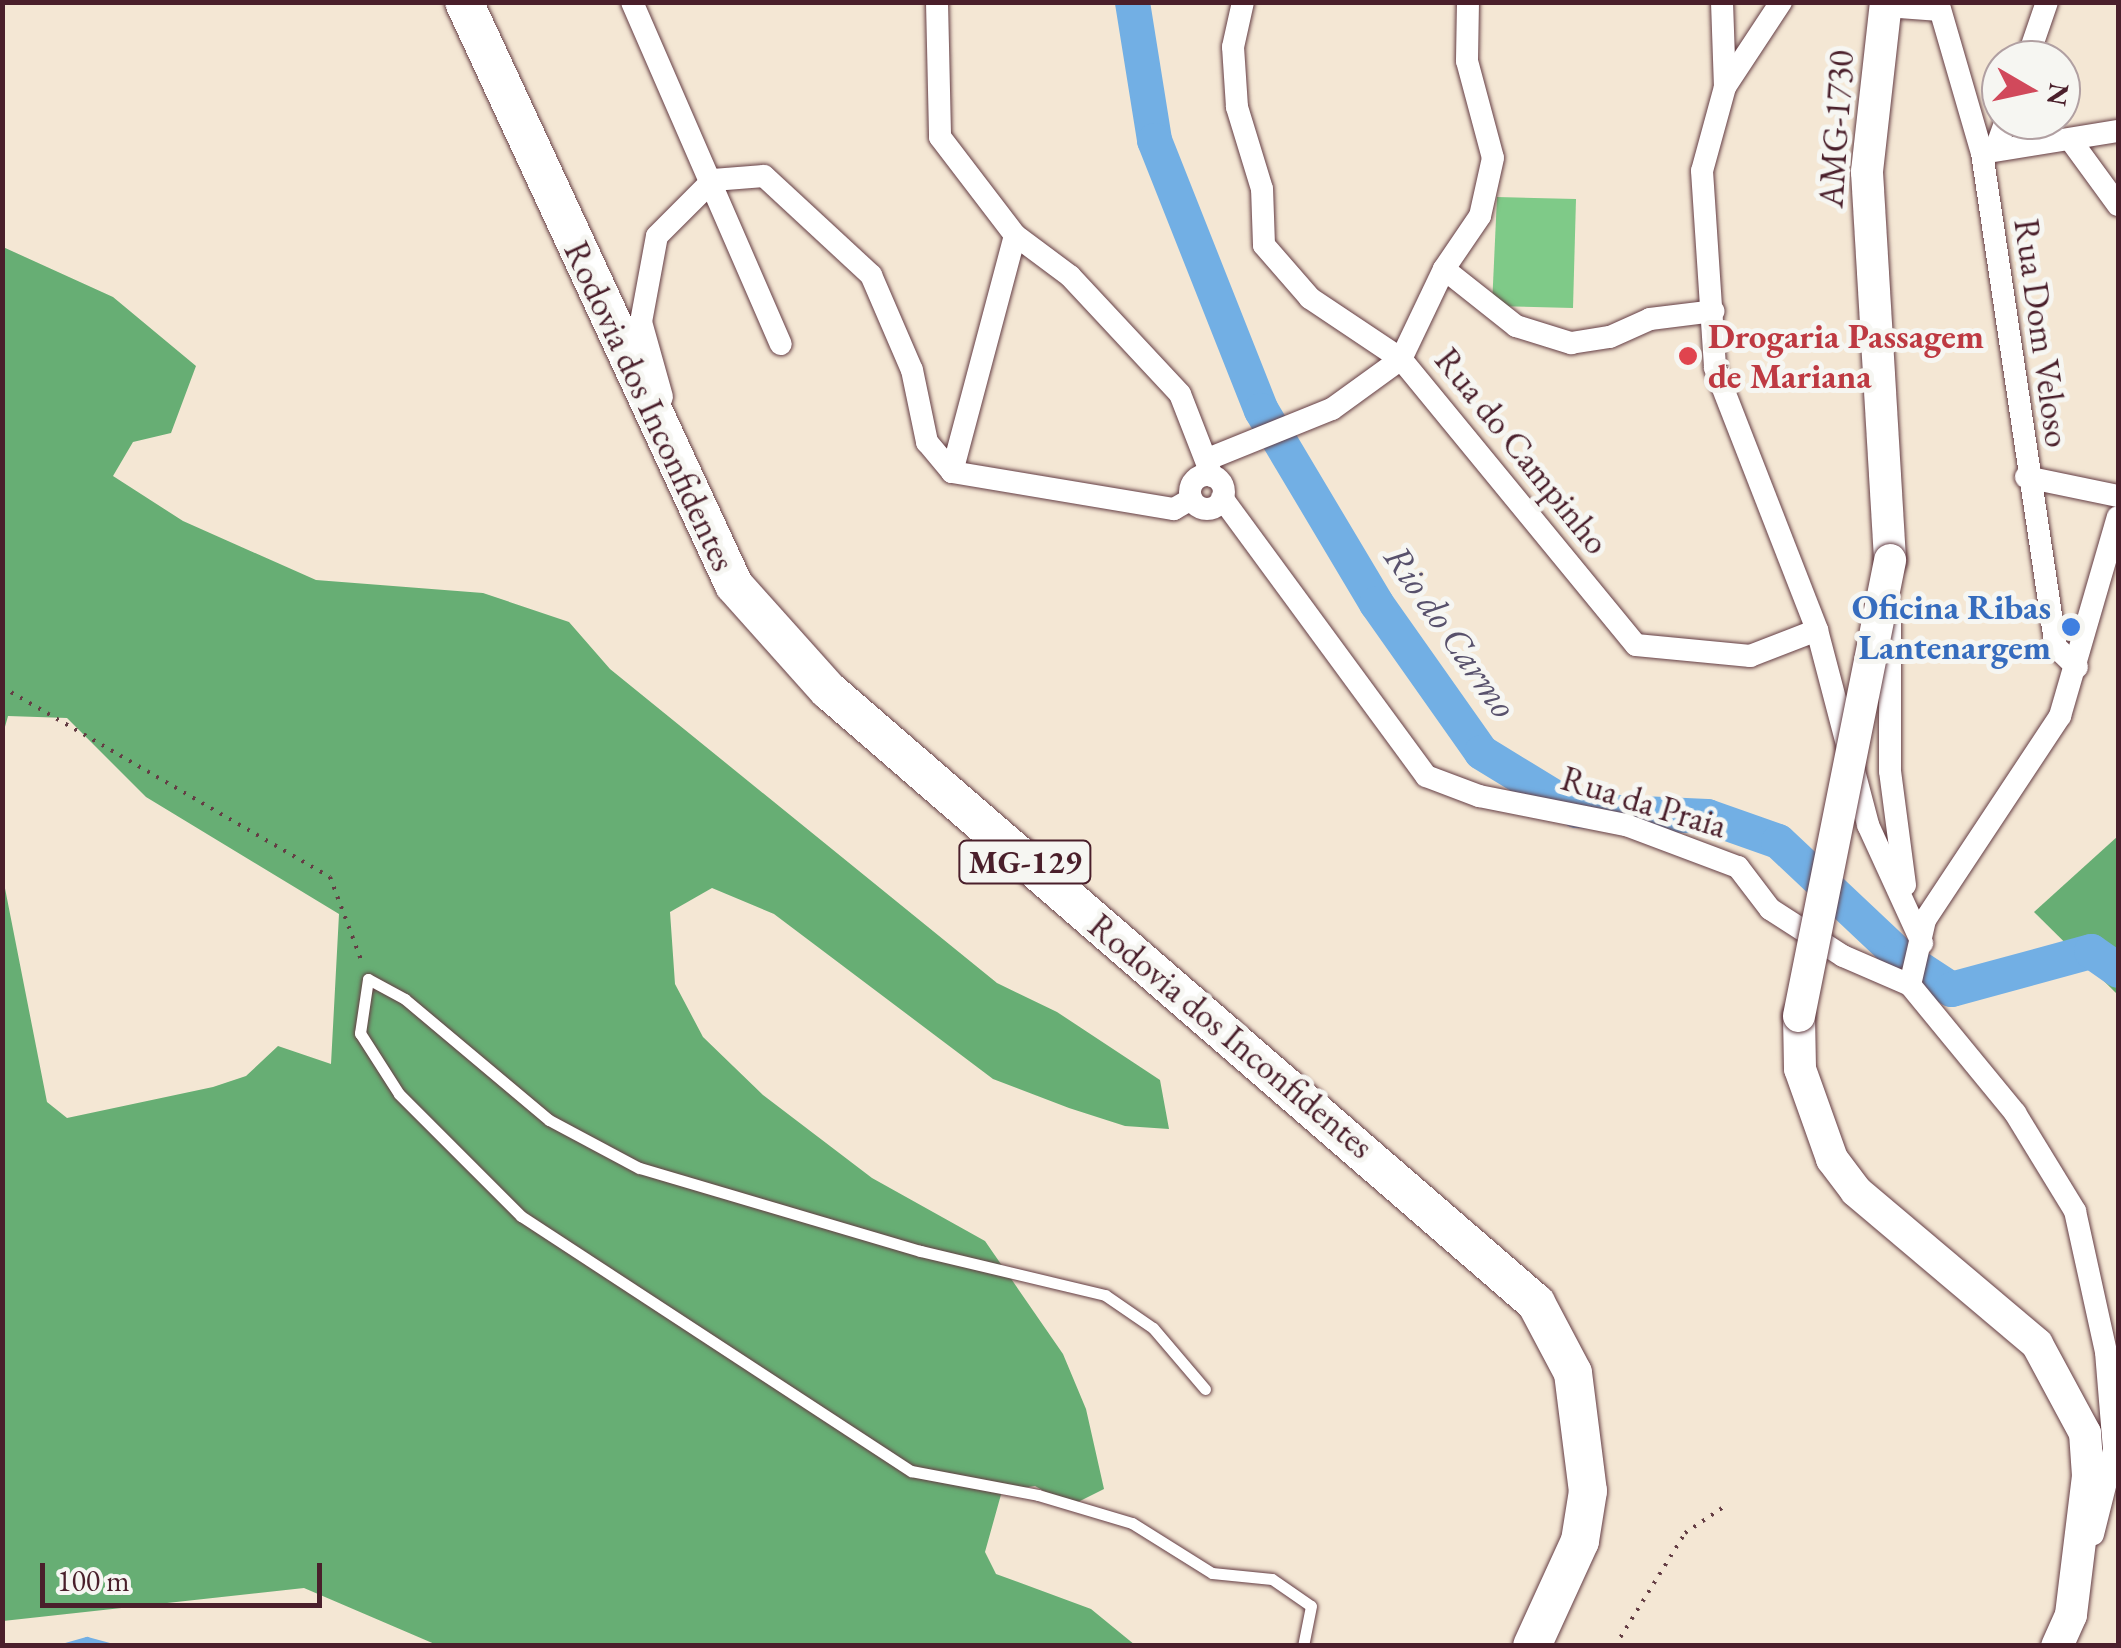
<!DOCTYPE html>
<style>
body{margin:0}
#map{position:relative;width:2121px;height:1648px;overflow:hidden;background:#f4e7d4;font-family:"EB Garamond",serif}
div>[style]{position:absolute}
.green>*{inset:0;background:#7fca88}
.forest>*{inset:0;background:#67ae74}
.stream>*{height:6px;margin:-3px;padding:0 3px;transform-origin:3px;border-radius:3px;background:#72afe4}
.river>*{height:35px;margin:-17.5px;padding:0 17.5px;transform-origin:17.5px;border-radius:17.5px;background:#72afe4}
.path>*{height:4px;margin-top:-2px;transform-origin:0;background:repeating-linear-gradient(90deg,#643d44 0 2.5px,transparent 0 10.5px)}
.roads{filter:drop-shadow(0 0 2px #643d44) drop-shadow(0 0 2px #643d44)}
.service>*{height:11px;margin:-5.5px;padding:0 5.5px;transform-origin:5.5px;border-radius:5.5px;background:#fff}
.minor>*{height:22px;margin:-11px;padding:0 11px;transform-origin:11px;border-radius:11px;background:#fff}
.minor>.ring{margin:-11px;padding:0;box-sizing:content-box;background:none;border:22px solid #fff;border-radius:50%}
.secondary>*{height:32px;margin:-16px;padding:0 16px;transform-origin:16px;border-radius:16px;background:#fff}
.primary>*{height:38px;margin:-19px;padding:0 19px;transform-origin:19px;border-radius:19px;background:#fff}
.bridges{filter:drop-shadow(0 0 2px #643d44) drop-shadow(0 0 2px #643d44)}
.secondary-bridge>*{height:32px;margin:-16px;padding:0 16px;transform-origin:16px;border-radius:16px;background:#fff}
.dots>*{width:28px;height:28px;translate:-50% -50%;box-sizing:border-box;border:5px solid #f6f6f2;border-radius:50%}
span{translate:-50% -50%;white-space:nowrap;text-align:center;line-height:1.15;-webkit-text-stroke:10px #f6f6f2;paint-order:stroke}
.shield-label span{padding:2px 8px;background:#f6f6f2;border:2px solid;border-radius:8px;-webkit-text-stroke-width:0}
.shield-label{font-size:32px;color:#4a1f2b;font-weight:700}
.street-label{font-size:35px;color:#4a1f2b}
.health-label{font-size:35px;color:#be3a42;font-weight:700}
.left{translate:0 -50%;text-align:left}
.shop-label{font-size:35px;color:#366cbe;font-weight:700}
.right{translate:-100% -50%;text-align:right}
.water-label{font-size:38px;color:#58516c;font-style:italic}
.frame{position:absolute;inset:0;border:5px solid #4a1f2b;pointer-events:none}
.north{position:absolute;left:1981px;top:40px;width:100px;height:100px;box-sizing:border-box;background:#f6f6f2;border:2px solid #b1a0a2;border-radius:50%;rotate:99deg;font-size:28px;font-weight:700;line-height:40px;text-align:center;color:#4a1f2b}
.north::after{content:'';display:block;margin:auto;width:35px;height:45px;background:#d1495b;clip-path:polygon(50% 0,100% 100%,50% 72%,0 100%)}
.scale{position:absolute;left:40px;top:1563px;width:282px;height:45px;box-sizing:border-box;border:5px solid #4a1f2b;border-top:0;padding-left:12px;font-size:30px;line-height:35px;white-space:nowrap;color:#4a1f2b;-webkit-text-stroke:8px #f6f6f2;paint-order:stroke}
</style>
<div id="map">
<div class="green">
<div style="clip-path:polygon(1497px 197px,1576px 199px,1573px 308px,1492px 306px)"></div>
</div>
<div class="forest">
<div style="clip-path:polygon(3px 247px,113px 297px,196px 366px,171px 433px,133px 442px,113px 476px,183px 521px,316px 580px,483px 593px,569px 622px,610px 669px,997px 983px,1057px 1012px,1160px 1080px,1169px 1129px,1125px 1126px,1069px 1108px,993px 1079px,774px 914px,712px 888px,670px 912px,675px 984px,703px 1037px,763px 1095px,872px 1178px,985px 1241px,1063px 1354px,1086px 1409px,1104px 1489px,1070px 1506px,1035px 1486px,1002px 1491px,985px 1552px,996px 1574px,1091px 1609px,1135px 1645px,437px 1645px,304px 1588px,3px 1621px,2px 873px,47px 1102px,67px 1118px,213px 1087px,246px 1076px,278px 1046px,331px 1064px,339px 914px,146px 797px,67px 718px,8px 716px,3px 734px)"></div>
<div style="clip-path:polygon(2118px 836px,2118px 995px,2034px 912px)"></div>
</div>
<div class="stream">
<div style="left:66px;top:1646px;width:22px;rotate:-16deg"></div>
<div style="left:87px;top:1640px;width:23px;rotate:15deg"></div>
</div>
<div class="river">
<div style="left:1132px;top:2px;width:140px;rotate:80.9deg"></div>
<div style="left:1154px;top:140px;width:290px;rotate:68.4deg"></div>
<div style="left:1261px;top:410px;width:225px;rotate:59.2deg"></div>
<div style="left:1376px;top:603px;width:182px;rotate:54.8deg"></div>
<div style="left:1481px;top:752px;width:111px;rotate:31.4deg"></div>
<div style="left:1576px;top:810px;width:131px;rotate:2.6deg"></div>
<div style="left:1707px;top:816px;width:75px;rotate:19.4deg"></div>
<div style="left:1778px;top:841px;width:166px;rotate:43.3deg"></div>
<div style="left:1899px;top:955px;width:62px;rotate:33.2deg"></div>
<div style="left:1951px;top:989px;width:145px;rotate:-15.2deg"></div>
<div style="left:2091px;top:951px;width:33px;rotate:35deg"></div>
</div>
<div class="path">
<div style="left:2px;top:687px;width:379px;rotate:30.1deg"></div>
<div style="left:330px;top:877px;width:94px;rotate:69.4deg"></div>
<div style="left:1615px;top:1646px;width:133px;rotate:-58.2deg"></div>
<div style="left:1685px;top:1533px;width:52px;rotate:-34deg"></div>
</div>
<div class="roads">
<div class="service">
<div style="left:1205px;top:1389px;width:80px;rotate:-130.4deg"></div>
<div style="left:1153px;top:1328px;width:58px;rotate:-145.5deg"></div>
<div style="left:1105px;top:1295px;width:190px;rotate:-166.6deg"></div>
<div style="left:920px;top:1251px;width:293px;rotate:-163.5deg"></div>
<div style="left:639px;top:1168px;width:102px;rotate:-151.9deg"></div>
<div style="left:549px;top:1120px;width:188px;rotate:-140deg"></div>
<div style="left:405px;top:999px;width:42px;rotate:-151.6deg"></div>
<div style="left:368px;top:979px;width:55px;rotate:98.4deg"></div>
<div style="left:360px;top:1033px;width:72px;rotate:57.4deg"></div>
<div style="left:399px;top:1094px;width:173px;rotate:45deg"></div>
<div style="left:521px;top:1216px;width:466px;rotate:33.2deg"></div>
<div style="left:911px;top:1471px;width:129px;rotate:10.7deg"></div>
<div style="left:1038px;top:1495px;width:98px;rotate:16.6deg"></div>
<div style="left:1132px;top:1523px;width:94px;rotate:32deg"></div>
<div style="left:1212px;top:1573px;width:60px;rotate:5.7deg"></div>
<div style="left:1272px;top:1579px;width:47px;rotate:34.7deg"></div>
<div style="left:1311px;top:1606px;width:41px;rotate:101.3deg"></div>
</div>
<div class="minor">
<div style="left:632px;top:2px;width:373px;rotate:66.5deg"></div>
<div style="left:937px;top:2px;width:135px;rotate:88.7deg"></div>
<div style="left:940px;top:137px;width:123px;rotate:52.6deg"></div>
<div style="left:1015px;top:235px;width:69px;rotate:36.7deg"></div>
<div style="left:1070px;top:276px;width:161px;rotate:47deg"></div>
<div style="left:1180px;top:394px;width:88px;rotate:68.7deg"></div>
<div style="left:1468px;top:2px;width:59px;rotate:91deg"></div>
<div style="left:1467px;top:61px;width:100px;rotate:75deg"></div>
<div style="left:1493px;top:158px;width:59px;rotate:102.6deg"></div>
<div style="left:1480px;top:216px;width:64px;rotate:124.2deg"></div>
<div style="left:1444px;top:269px;width:100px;rotate:115.5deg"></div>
<div style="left:1401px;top:359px;width:370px;rotate:50.6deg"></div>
<div style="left:1636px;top:645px;width:115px;rotate:5.5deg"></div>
<div style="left:1750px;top:656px;width:72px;rotate:-21.2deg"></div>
<div style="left:1722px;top:2px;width:85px;rotate:88deg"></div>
<div style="left:1781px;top:2px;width:102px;rotate:123.4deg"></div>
<div style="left:1725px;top:87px;width:87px;rotate:105.3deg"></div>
<div style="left:1702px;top:171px;width:197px;rotate:86.2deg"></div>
<div style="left:1715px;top:368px;width:281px;rotate:68.7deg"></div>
<div style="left:1817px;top:630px;width:202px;rotate:75.3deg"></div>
<div style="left:1868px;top:825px;width:130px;rotate:65.4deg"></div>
<div style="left:1938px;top:2px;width:157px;rotate:73.8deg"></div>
<div style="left:1982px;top:153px;width:500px;rotate:81.5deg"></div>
<div style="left:2056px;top:647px;width:29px;rotate:44deg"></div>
<div style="left:1886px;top:6px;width:54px;rotate:4.2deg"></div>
<div style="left:2027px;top:60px;width:61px;rotate:-71deg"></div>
<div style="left:2072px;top:142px;width:78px;rotate:53.9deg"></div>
<div style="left:1996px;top:148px;width:30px;rotate:-70deg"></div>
<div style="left:1982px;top:153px;width:138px;rotate:-9.2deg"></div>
<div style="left:1444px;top:269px;width:92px;rotate:38.4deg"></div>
<div style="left:1516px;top:326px;width:58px;rotate:17.2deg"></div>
<div style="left:1571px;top:343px;width:39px;rotate:-9deg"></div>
<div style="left:1610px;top:337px;width:44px;rotate:-24.2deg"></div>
<div style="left:1650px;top:319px;width:64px;rotate:-7.1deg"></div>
<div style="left:662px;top:397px;width:78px;rotate:-105.6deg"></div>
<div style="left:641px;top:322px;width:87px;rotate:-79.5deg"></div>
<div style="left:657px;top:236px;width:79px;rotate:-45deg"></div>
<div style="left:713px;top:180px;width:51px;rotate:-4.5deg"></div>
<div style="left:764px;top:176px;width:146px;rotate:42.8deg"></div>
<div style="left:871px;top:275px;width:103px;rotate:66.7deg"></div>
<div style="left:912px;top:370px;width:74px;rotate:78.2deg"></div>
<div style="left:927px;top:442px;width:39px;rotate:50deg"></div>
<div style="left:1208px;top:459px;width:134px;rotate:-22deg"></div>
<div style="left:1332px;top:409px;width:85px;rotate:-35.9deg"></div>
<div style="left:1401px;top:359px;width:110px;rotate:-146.2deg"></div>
<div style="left:1310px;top:298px;width:70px;rotate:-131deg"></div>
<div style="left:1264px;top:245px;width:56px;rotate:-92deg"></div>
<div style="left:1262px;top:189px;width:86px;rotate:-107deg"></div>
<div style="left:1237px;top:107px;width:60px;rotate:-93.8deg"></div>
<div style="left:1233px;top:47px;width:46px;rotate:-77.5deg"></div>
<div style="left:952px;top:472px;width:245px;rotate:-75.1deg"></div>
<div style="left:952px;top:472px;width:225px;rotate:9.5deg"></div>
<div style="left:1174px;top:509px;width:20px;rotate:-30deg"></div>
<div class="ring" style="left:1190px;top:475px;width:12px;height:12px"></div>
<div style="left:2026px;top:477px;width:94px;rotate:11.7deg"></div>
<div style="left:1222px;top:498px;width:345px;rotate:53.7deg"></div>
<div style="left:1426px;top:776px;width:57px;rotate:20.7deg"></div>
<div style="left:1479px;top:796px;width:150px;rotate:11.2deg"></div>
<div style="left:1626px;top:825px;width:120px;rotate:20.6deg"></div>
<div style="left:1738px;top:867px;width:53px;rotate:52.7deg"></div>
<div style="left:1770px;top:909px;width:87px;rotate:32.8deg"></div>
<div style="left:1843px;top:956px;width:73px;rotate:23.4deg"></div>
<div style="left:1910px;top:985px;width:166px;rotate:50.6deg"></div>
<div style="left:2015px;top:1113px;width:115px;rotate:58.5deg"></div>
<div style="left:2075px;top:1211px;width:144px;rotate:77.6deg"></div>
<div style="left:2106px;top:1352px;width:98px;rotate:85.3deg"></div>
<div style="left:2114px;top:1450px;width:87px;rotate:104deg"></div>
<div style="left:1890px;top:613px;width:158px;rotate:90deg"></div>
<div style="left:1890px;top:771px;width:115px;rotate:82.5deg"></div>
<div style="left:1910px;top:985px;width:67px;rotate:-77deg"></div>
<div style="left:1925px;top:920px;width:245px;rotate:-56.5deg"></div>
<div style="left:2060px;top:716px;width:207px;rotate:-73.8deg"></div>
</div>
<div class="secondary">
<div style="left:1886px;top:2px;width:171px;rotate:96.4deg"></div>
<div style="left:1867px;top:172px;width:389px;rotate:86.6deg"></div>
<div style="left:1799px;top:1016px;width:53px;rotate:88.9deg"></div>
<div style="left:1800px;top:1069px;width:96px;rotate:70.4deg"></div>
<div style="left:1832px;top:1159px;width:40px;rotate:53deg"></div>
<div style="left:1856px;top:1191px;width:237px;rotate:40.2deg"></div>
<div style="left:2037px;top:1344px;width:101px;rotate:61.7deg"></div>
<div style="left:2085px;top:1433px;width:43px;rotate:86deg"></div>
<div style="left:2088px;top:1476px;width:140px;rotate:97deg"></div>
<div style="left:2071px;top:1615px;width:34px;rotate:114deg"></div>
</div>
<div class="primary">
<div style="left:464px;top:2px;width:642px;rotate:65.15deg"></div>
<div style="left:734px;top:585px;width:141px;rotate:48.2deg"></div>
<div style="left:828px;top:690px;width:937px;rotate:40.89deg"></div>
<div style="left:1536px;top:1303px;width:79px;rotate:62.1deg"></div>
<div style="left:1573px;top:1373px;width:119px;rotate:82.8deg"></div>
<div style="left:1588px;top:1491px;width:51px;rotate:99.1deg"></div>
<div style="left:1580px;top:1541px;width:115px;rotate:114.6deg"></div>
</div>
</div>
<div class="bridges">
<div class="secondary-bridge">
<div style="left:1799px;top:1016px;width:465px;rotate:-78.7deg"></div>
</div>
</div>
<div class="dots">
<div style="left:1688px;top:356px;background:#e0444e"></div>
<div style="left:2071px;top:627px;background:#3f7fe0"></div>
</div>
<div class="shield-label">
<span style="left:1025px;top:862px">MG-129</span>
</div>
<div class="street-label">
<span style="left:1836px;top:129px;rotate:-86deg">AMG-1730</span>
<span style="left:2042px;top:333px;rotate:82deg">Rua Dom Veloso</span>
<span style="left:650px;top:406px;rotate:65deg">Rodovia dos Inconfidentes</span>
<span style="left:1522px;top:451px;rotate:51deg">Rua do Campinho</span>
<span style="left:1644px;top:802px;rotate:17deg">Rua da Praia</span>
<span style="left:1231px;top:1036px;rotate:40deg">Rodovia dos Inconfidentes</span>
</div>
<div class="health-label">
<span class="left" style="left:1708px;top:356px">Drogaria Passagem<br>de Mariana</span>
</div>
<div class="shop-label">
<span class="right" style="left:2051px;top:627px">Oficina Ribas<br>Lantenargem</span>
</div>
<div class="water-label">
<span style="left:1451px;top:631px;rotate:55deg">Rio do Carmo</span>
</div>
<div class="frame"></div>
<div class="north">N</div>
<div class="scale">100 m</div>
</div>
